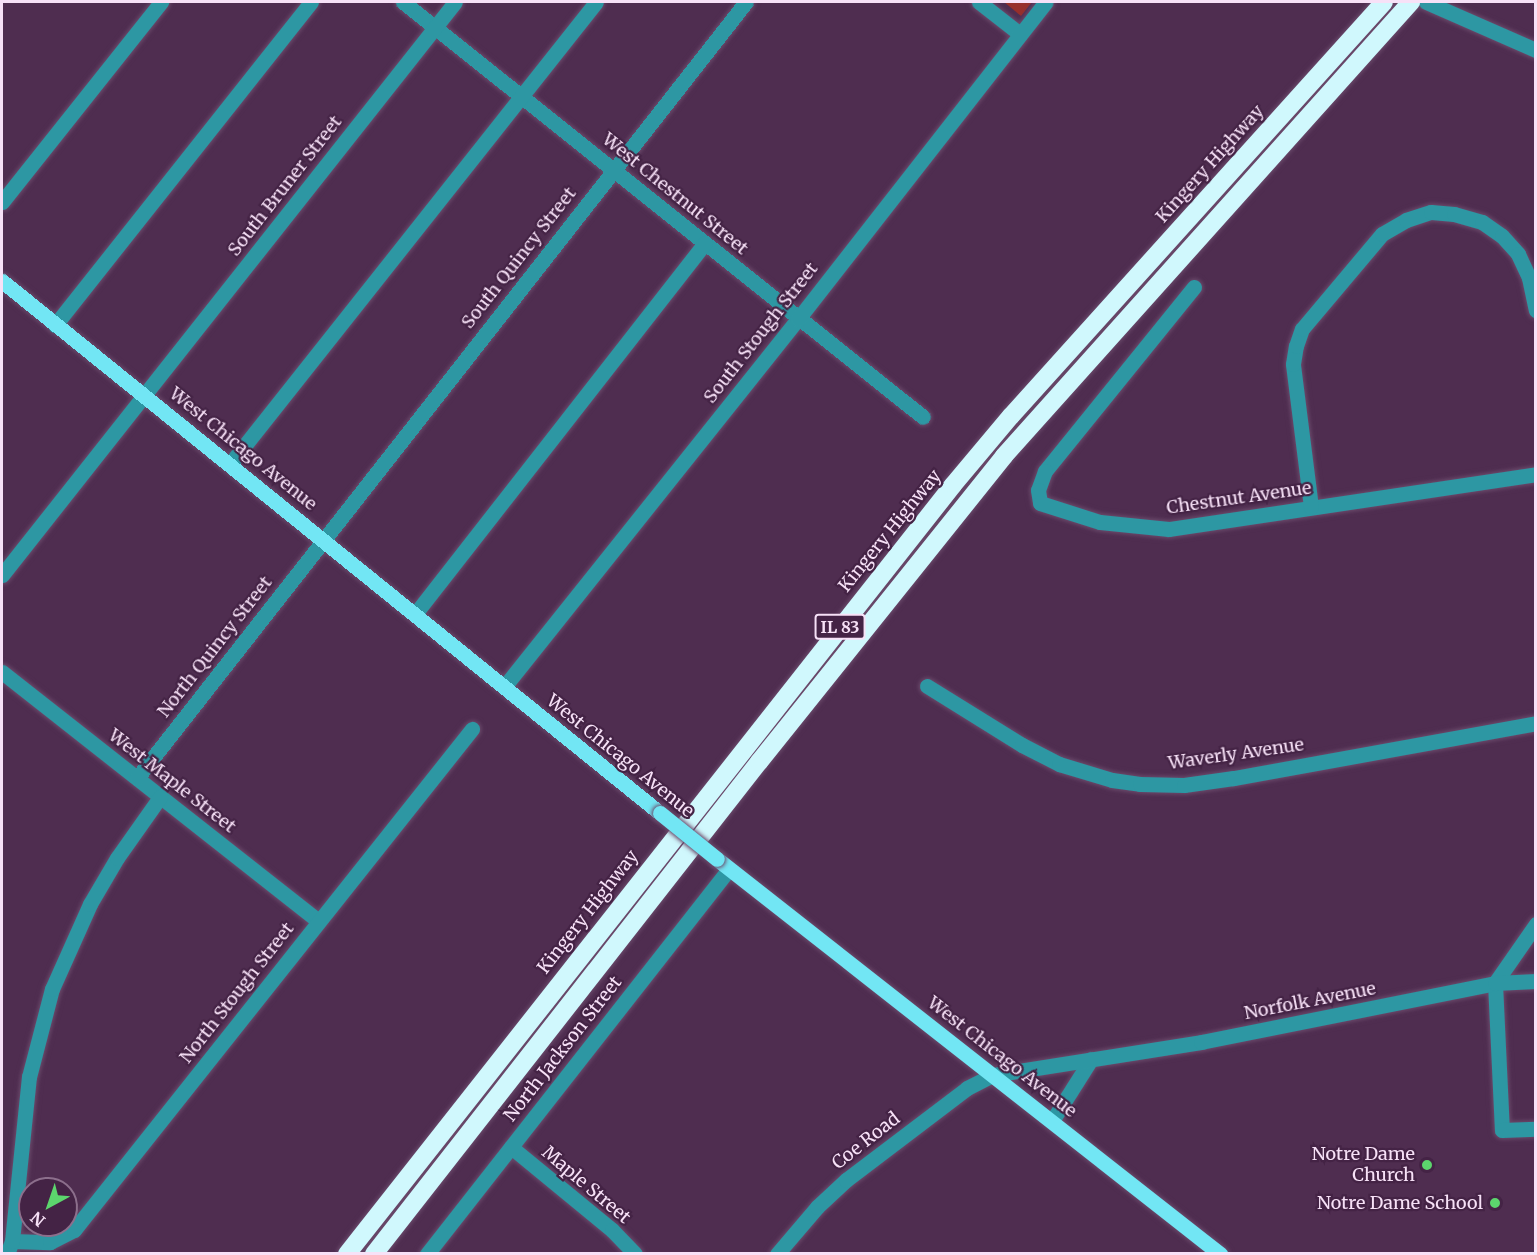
<!DOCTYPE html>
<style>
body{margin:0}
#map{position:relative;width:1537px;height:1255px;overflow:hidden;background:#4f2d50;font-family:Merriweather,serif}
div>[style]{position:absolute}
.green>*{inset:0;background:#982f2b}
.roads{filter:drop-shadow(0 0 2px #6a4a6b) drop-shadow(0 0 2px #6a4a6b)}
.minor>*{height:15px;margin:-7.5px;padding:0 7.5px;transform-origin:7.5px;border-radius:7.5px;background:#2d97a3}
.major>*{height:15px;margin:-7.5px;padding:0 7.5px;transform-origin:7.5px;border-radius:7.5px;background:#72e6f4}
.highway>*{height:18px;margin:-9px;padding:0 9px;transform-origin:9px;border-radius:9px;background:#d0f8fd}
.bridges{filter:drop-shadow(0 0 2px #6a4a6b) drop-shadow(0 0 2px #6a4a6b)}
.major-bridge>*{height:15px;margin:-7.5px;padding:0 7.5px;transform-origin:7.5px;border-radius:7.5px;background:#72e6f4}
.dots>*{width:16px;height:16px;translate:-50% -50%;box-sizing:border-box;border:3px solid #442345;border-radius:50%}
span{translate:-50% -50%;white-space:nowrap;text-align:center;line-height:1.15;-webkit-text-stroke:4.5px #442345;paint-order:stroke}
.shield-label span{padding:2px 4px;background:#442345;border:2px solid;border-radius:4px;-webkit-text-stroke-width:0}
.shield-label{font-size:16px;color:#f7e1f7;font-weight:700}
.street-label{font-size:18px;color:#f7e1f7}
.poi-label{font-size:18px;color:#f7e1f7}
.right{translate:-100% -50%;text-align:right}
.frame{position:absolute;inset:0;border:3px solid #f7e1f7;pointer-events:none}
.north{position:absolute;left:18px;top:1177px;width:60px;height:60px;box-sizing:border-box;background:#442345;border:2px solid #8c6f8c;border-radius:50%;rotate:220deg;font-size:16px;font-weight:700;line-height:24px;text-align:center;color:#f7e1f7}
.north::after{content:'';display:block;margin:auto;width:21px;height:27px;background:#5cd56d;clip-path:polygon(50% 0,100% 100%,50% 72%,0 100%)}
</style>
<div id="map">
<div class="green">
<div style="clip-path:polygon(1004px 2px,1032px 2px,1021px 16px)"></div>
</div>
<div class="roads">
<div class="minor">
<div style="left:403px;top:2px;width:665px;rotate:38.59deg"></div>
<div style="left:979px;top:2px;width:52px;rotate:38deg"></div>
<div style="left:1426px;top:2px;width:120px;rotate:23.6deg"></div>
<div style="left:2px;top:202px;width:256px;rotate:-51.5deg"></div>
<div style="left:1194px;top:287px;width:237px;rotate:129deg"></div>
<div style="left:1045px;top:471px;width:20px;rotate:110deg"></div>
<div style="left:1038px;top:490px;width:13px;rotate:81deg"></div>
<div style="left:1040px;top:503px;width:63px;rotate:17.6deg"></div>
<div style="left:1100px;top:522px;width:69px;rotate:5.8deg"></div>
<div style="left:1169px;top:529px;width:371px;rotate:-8.5deg"></div>
<div style="left:55px;top:325px;width:412px;rotate:-51.6deg"></div>
<div style="left:230px;top:464px;width:589px;rotate:-51.61deg"></div>
<div style="left:1311px;top:507px;width:144px;rotate:-97.2deg"></div>
<div style="left:1293px;top:364px;width:18px;rotate:-81deg"></div>
<div style="left:1296px;top:346px;width:18px;rotate:-71deg"></div>
<div style="left:1302px;top:329px;width:124px;rotate:-49.9deg"></div>
<div style="left:1382px;top:234px;width:28px;rotate:-30deg"></div>
<div style="left:1406px;top:220px;width:26px;rotate:-18deg"></div>
<div style="left:1431px;top:212px;width:23px;rotate:5deg"></div>
<div style="left:1454px;top:214px;width:29px;rotate:16deg"></div>
<div style="left:1482px;top:222px;width:24px;rotate:35deg"></div>
<div style="left:1502px;top:236px;width:24px;rotate:48deg"></div>
<div style="left:1518px;top:254px;width:26px;rotate:65deg"></div>
<div style="left:1529px;top:278px;width:33px;rotate:78deg"></div>
<div style="left:2px;top:575px;width:730px;rotate:-51.67deg"></div>
<div style="left:415px;top:614px;width:471px;rotate:-52deg"></div>
<div style="left:2px;top:672px;width:402px;rotate:38.2deg"></div>
<div style="left:927px;top:686px;width:112px;rotate:31.8deg"></div>
<div style="left:1022px;top:745px;width:42px;rotate:27.2deg"></div>
<div style="left:1059px;top:764px;width:55px;rotate:16.8deg"></div>
<div style="left:1112px;top:780px;width:28px;rotate:8deg"></div>
<div style="left:1140px;top:784px;width:44px;rotate:1.3deg"></div>
<div style="left:1184px;top:785px;width:50px;rotate:-8deg"></div>
<div style="left:1234px;top:778px;width:307px;rotate:-10.3deg"></div>
<div style="left:504px;top:687px;width:471px;rotate:-51.4deg"></div>
<div style="left:798px;top:319px;width:402px;rotate:-52deg"></div>
<div style="left:137px;top:778px;width:986px;rotate:-51.88deg"></div>
<div style="left:1536px;top:924px;width:72px;rotate:124.8deg"></div>
<div style="left:1495px;top:983px;width:147px;rotate:87.3deg"></div>
<div style="left:1502px;top:1130px;width:34px;rotate:-2deg"></div>
<div style="left:1052px;top:1121px;width:73px;rotate:-57.8deg"></div>
<div style="left:511px;top:1147px;width:131px;rotate:39.4deg"></div>
<div style="left:612px;top:1230px;width:33px;rotate:46deg"></div>
<div style="left:12px;top:1241px;width:38px;rotate:2deg"></div>
<div style="left:50px;top:1242px;width:27px;rotate:-27deg"></div>
<div style="left:74px;top:1230px;width:640px;rotate:-51.54deg"></div>
<div style="left:7px;top:1254px;width:14px;rotate:-69deg"></div>
<div style="left:12px;top:1241px;width:165px;rotate:-84.1deg"></div>
<div style="left:29px;top:1077px;width:91px;rotate:-75.4deg"></div>
<div style="left:52px;top:989px;width:93px;rotate:-65.9deg"></div>
<div style="left:90px;top:904px;width:53px;rotate:-59.6deg"></div>
<div style="left:117px;top:858px;width:75px;rotate:-54.8deg"></div>
<div style="left:427px;top:1254px;width:489px;rotate:-51.9deg"></div>
<div style="left:777px;top:1254px;width:62px;rotate:-49.6deg"></div>
<div style="left:817px;top:1207px;width:40px;rotate:-43deg"></div>
<div style="left:846px;top:1180px;width:152px;rotate:-37.2deg"></div>
<div style="left:967px;top:1088px;width:29px;rotate:-27deg"></div>
<div style="left:993px;top:1075px;width:211px;rotate:-9deg"></div>
<div style="left:1201px;top:1042px;width:300px;rotate:-11.3deg"></div>
<div style="left:1495px;top:983px;width:41px;rotate:-2.8deg"></div>
</div>
<div class="major">
<div style="left:2px;top:281px;width:846px;rotate:38.96deg"></div>
<div style="left:717px;top:859px;width:640px;rotate:38.14deg"></div>
</div>
<div class="highway">
<div style="left:347px;top:1254px;width:979px;rotate:-51.76deg"></div>
<div style="left:953px;top:485px;width:90px;rotate:-50deg"></div>
<div style="left:1011px;top:416px;width:557px;rotate:-47.98deg"></div>
<div style="left:374px;top:1254px;width:625px;rotate:-51.96deg"></div>
<div style="left:759px;top:762px;width:392px;rotate:-51.3deg"></div>
<div style="left:1004px;top:456px;width:610px;rotate:-48.12deg"></div>
</div>
</div>
<div class="bridges">
<div class="major-bridge">
<div style="left:660px;top:813px;width:73px;rotate:38.9deg"></div>
</div>
</div>
<div class="dots">
<div style="left:1427px;top:1165px;background:#5cd56d"></div>
<div style="left:1495px;top:1203px;background:#5cd56d"></div>
</div>
<div class="shield-label">
<span style="left:840px;top:627px">IL 83</span>
</div>
<div class="street-label">
<span style="left:1210px;top:164px;rotate:-48deg">Kingery Highway</span>
<span style="left:285px;top:186px;rotate:-52deg">South Bruner Street</span>
<span style="left:675px;top:194px;rotate:39deg">West Chestnut Street</span>
<span style="left:519px;top:258px;rotate:-52deg">South Quincy Street</span>
<span style="left:761px;top:333px;rotate:-52deg">South Stough Street</span>
<span style="left:243px;top:449px;rotate:39deg">West Chicago Avenue</span>
<span style="left:1239px;top:498px;rotate:-8deg">Chestnut Avenue</span>
<span style="left:890px;top:531px;rotate:-51deg">Kingery Highway</span>
<span style="left:215px;top:647px;rotate:-52deg">North Quincy Street</span>
<span style="left:1236px;top:754px;rotate:-8deg">Waverly Avenue</span>
<span style="left:620px;top:756px;rotate:39deg">West Chicago Avenue</span>
<span style="left:172px;top:781px;rotate:38deg">West Maple Street</span>
<span style="left:588px;top:912px;rotate:-52deg">Kingery Highway</span>
<span style="left:237px;top:993px;rotate:-52deg">North Stough Street</span>
<span style="left:1310px;top:1001px;rotate:-11deg">Norfolk Avenue</span>
<span style="left:563px;top:1049px;rotate:-52deg">North Jackson Street</span>
<span style="left:1002px;top:1057px;rotate:38deg">West Chicago Avenue</span>
<span style="left:866px;top:1141px;rotate:-38deg">Coe Road</span>
<span style="left:586px;top:1185px;rotate:40deg">Maple Street</span>
</div>
<div class="poi-label">
<span class="right" style="left:1415px;top:1165px">Notre Dame<br>Church</span>
<span class="right" style="left:1483px;top:1203px">Notre Dame School</span>
</div>
<div class="frame"></div>
<div class="north">N</div>
</div>
